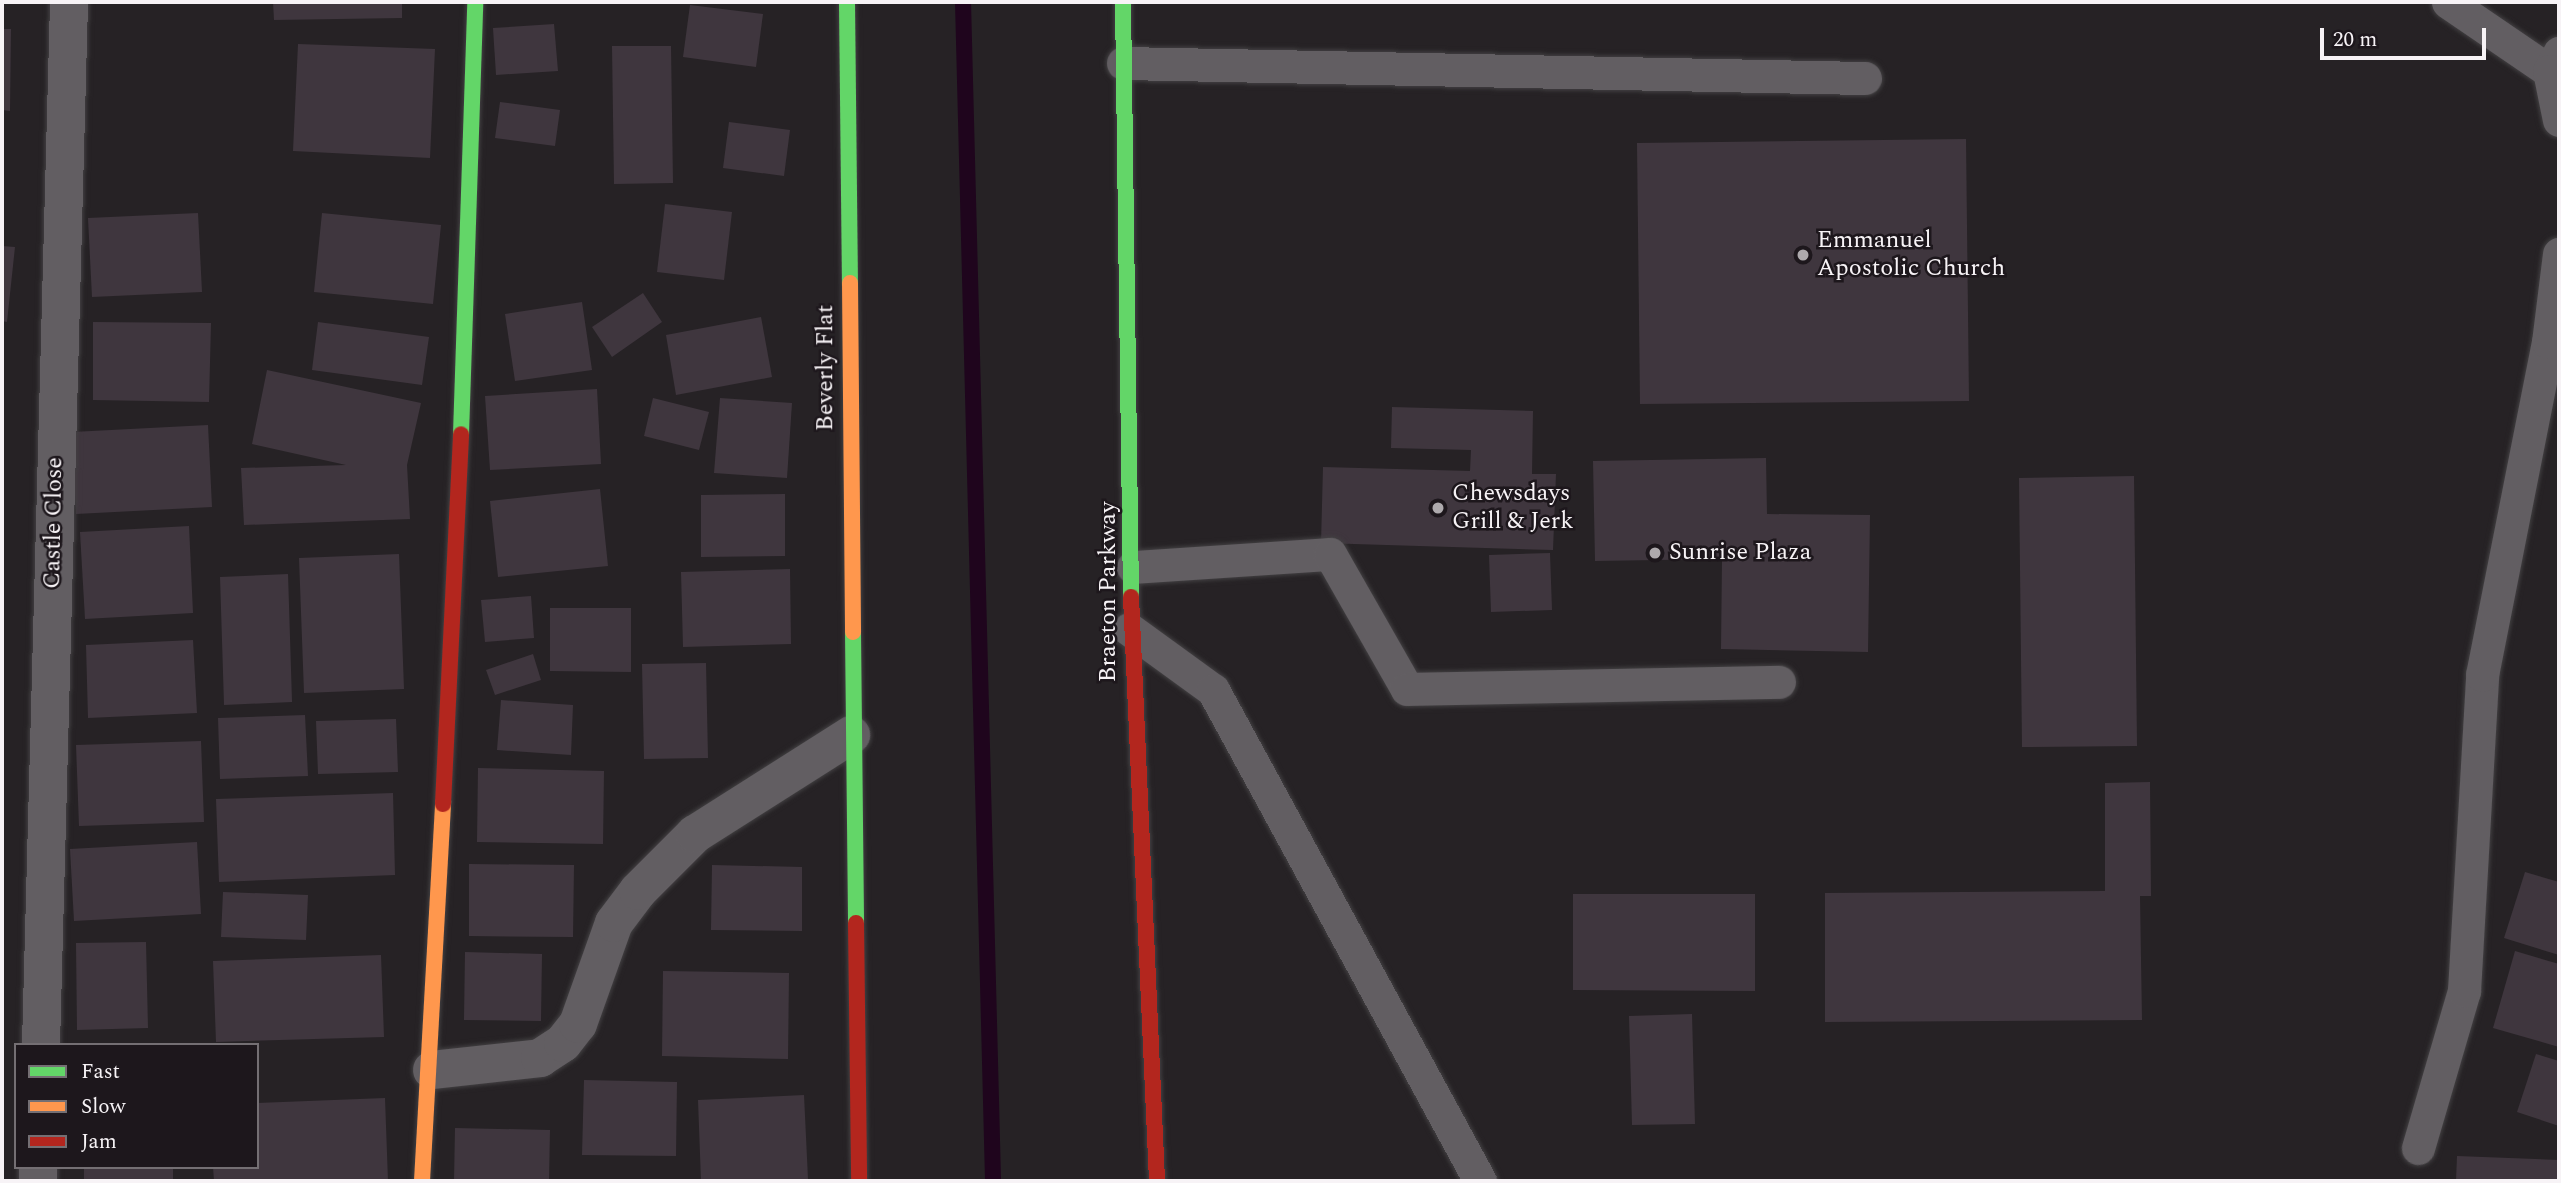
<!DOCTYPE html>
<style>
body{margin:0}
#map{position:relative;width:2561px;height:1183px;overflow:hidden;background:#262225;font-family:Spectral,serif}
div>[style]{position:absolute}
.stream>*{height:16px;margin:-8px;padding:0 8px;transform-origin:8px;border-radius:8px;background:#1f051d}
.building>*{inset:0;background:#3f363e}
.roads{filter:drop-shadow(0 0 2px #424042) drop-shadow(0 0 2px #424042)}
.lane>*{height:33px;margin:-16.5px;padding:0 16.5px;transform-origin:16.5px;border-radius:16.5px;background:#625e62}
.street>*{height:38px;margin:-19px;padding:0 19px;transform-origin:19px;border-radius:19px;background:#625e62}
.fast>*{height:16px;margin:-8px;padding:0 8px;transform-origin:8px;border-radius:8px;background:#63d668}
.slow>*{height:16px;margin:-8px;padding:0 8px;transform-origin:8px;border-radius:8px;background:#ff974d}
.jam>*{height:16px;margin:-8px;padding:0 8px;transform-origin:8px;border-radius:8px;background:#b3261e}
.dots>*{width:19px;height:19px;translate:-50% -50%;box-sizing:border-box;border:4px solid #1d171c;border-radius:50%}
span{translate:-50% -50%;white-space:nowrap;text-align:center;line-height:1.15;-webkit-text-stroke:5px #1d171c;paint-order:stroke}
.poi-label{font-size:24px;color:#f7f3f6}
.left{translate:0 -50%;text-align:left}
.street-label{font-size:24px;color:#f7f3f6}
.frame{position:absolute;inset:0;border:4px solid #f7f3f6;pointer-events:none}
.legend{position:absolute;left:14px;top:1043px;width:245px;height:126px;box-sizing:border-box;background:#1d171c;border:2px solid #746f73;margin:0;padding:9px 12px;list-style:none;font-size:21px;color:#f7f3f6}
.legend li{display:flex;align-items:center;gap:14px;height:35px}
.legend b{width:35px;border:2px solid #746f73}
.scale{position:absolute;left:2320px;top:28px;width:166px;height:32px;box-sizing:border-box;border:4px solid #f7f3f6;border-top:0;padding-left:9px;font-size:21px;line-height:24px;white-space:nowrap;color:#f7f3f6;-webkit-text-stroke:5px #1d171c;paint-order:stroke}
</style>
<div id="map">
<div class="stream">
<div style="left:963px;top:2px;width:1179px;rotate:88.54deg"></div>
</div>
<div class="building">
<div style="clip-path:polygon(273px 2px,402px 2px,402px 18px,274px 20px)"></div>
<div style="clip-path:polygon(690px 5px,763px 14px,756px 67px,683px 57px)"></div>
<div style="clip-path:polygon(554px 24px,558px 71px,496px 75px,493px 28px)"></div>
<div style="clip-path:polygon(2px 29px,11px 29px,10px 111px,2px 110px)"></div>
<div style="clip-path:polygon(298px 44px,435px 49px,430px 158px,293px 151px)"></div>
<div style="clip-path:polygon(612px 46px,671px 46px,673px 183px,614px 184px)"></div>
<div style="clip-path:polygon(500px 102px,560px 110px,555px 146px,495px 138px)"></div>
<div style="clip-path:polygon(729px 122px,790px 130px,784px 176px,723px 168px)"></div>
<div style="clip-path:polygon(1966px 139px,1969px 401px,1640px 404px,1637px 143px)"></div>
<div style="clip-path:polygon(665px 204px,732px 212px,724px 280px,657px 272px)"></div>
<div style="clip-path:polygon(198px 213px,202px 292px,92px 297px,88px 218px)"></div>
<div style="clip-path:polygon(322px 213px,441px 225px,433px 304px,314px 292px)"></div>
<div style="clip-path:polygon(2px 246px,15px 247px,7px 322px,2px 321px)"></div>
<div style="clip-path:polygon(643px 293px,662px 322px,612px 357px,592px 327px)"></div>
<div style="clip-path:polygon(582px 302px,592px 370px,515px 381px,505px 314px)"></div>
<div style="clip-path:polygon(761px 317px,772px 377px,676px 395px,666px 335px)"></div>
<div style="clip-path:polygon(93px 322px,211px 323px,209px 402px,93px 400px)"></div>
<div style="clip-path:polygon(318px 322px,429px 337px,422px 385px,312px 370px)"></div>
<div style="clip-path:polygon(267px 370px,421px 403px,407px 465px,410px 519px,244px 525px,241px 468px,346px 465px,252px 444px)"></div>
<div style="clip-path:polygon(597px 389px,601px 464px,490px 470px,485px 396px)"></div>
<div style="clip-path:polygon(653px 398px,709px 412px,699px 450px,644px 436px)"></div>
<div style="clip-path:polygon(720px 398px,792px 403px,787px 478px,714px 473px)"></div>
<div style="clip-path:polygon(1392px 407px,1533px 411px,1532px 474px,1556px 474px,1553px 550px,1321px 543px,1323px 467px,1470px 471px,1471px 450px,1391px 448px)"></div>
<div style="clip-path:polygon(208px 425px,212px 507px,76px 514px,72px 432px)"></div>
<div style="clip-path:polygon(1766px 458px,1767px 514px,1870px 515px,1868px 652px,1721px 649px,1722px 559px,1595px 561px,1593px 461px)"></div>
<div style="clip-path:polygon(2134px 476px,2137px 746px,2022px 747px,2019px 478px)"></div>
<div style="clip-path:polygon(600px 489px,608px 566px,498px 577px,490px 501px)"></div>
<div style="clip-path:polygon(785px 494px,785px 556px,701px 557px,701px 495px)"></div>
<div style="clip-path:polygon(189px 526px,193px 613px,85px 619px,80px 532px)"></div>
<div style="clip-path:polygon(1550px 553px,1552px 610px,1491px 612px,1489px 555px)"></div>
<div style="clip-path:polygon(399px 554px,404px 689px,304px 693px,299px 558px)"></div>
<div style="clip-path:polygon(790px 569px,791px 644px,683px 647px,681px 572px)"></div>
<div style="clip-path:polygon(288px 574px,292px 702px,224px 705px,220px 577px)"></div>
<div style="clip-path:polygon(531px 596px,534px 638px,485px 642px,481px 600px)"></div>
<div style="clip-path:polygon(550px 608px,631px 608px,631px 672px,550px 671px)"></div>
<div style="clip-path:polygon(193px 640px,197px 713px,88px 718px,86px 645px)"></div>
<div style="clip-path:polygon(533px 654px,541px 680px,495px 695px,486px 670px)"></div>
<div style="clip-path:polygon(706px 663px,708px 758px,644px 759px,642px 664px)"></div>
<div style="clip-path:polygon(501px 700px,573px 705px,571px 755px,497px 750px)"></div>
<div style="clip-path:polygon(305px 715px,308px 776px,220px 779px,218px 718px)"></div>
<div style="clip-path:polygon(396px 719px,398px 772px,318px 774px,316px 721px)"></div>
<div style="clip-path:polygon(201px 741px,204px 822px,79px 826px,76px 745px)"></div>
<div style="clip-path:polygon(478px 768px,604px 771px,603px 844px,477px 842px)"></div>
<div style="clip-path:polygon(2150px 782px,2151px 896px,2140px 896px,2142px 1020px,1825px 1022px,1825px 893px,2105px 891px,2105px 783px)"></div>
<div style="clip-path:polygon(393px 793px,395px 875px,219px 882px,216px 799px)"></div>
<div style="clip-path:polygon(197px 842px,201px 914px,74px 921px,70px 849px)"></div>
<div style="clip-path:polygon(469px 864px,574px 865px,573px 937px,469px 936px)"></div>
<div style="clip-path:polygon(712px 865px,802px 867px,802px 931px,711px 930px)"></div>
<div style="clip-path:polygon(2525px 872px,2559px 882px,2559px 955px,2504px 938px)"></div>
<div style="clip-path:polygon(223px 892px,308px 895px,306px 940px,221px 937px)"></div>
<div style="clip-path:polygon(1573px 894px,1755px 894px,1755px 991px,1573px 990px)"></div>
<div style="clip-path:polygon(146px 942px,148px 1028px,77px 1030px,76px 943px)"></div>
<div style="clip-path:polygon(2515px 951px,2559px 964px,2559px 1047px,2493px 1028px)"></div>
<div style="clip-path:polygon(465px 952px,542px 954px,541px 1021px,464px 1020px)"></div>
<div style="clip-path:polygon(381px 955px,384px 1037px,216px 1042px,213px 961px)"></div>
<div style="clip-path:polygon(663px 971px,789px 973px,788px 1059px,662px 1056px)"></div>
<div style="clip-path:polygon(1692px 1014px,1695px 1124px,1632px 1125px,1629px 1016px)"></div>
<div style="clip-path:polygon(2536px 1054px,2559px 1061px,2559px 1126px,2517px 1112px)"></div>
<div style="clip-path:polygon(584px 1080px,677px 1082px,676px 1156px,582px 1155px)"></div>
<div style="clip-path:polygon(804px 1095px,808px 1179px,701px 1181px,698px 1100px)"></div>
<div style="clip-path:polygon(385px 1098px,388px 1181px,214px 1181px,213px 1167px,257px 1167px,257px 1103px)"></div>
<div style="clip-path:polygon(455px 1128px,550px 1130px,549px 1181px,454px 1181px)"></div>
<div style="clip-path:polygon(2457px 1156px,2559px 1160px,2559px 1181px,2456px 1181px)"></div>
<div style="clip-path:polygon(84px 1167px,173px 1167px,173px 1181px,84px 1181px)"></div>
</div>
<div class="roads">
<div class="lane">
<div style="left:2448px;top:2px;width:122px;rotate:34.3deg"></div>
<div style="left:2549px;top:71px;width:21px;rotate:-61deg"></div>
<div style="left:1123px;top:63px;width:742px;rotate:1.16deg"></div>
<div style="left:2549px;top:71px;width:50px;rotate:78.5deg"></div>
<div style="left:1133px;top:567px;width:197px;rotate:-3.8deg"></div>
<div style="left:1330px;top:554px;width:155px;rotate:60.3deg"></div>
<div style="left:1407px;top:689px;width:372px;rotate:-1.1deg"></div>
<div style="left:1129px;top:629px;width:104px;rotate:36deg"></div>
<div style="left:1213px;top:690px;width:559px;rotate:61.46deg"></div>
<div style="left:2418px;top:1148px;width:164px;rotate:-73.7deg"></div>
<div style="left:2464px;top:991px;width:317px;rotate:-86.7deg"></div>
<div style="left:2482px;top:675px;width:339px;rotate:-78.8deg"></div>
<div style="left:2548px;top:342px;width:89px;rotate:-82.9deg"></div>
</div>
<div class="street">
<div style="left:41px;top:1045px;width:1043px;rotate:-88.46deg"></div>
<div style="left:432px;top:1070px;width:109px;rotate:-6.3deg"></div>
<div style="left:540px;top:1058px;width:27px;rotate:-33deg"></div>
<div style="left:563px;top:1043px;width:24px;rotate:-52deg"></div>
<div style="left:578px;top:1024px;width:107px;rotate:-70.4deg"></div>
<div style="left:614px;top:923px;width:40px;rotate:-53deg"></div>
<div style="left:638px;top:891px;width:81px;rotate:-45deg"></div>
<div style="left:695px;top:834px;width:185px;rotate:-32.4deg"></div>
<div style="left:38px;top:1181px;width:14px;rotate:-90deg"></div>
</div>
<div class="fast">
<div style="left:847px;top:2px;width:281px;rotate:89.4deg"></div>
<div style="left:1123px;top:2px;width:595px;rotate:89.23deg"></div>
<div style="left:461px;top:434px;width:432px;rotate:-88.1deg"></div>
<div style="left:853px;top:632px;width:291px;rotate:89.4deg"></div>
</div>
<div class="slow">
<div style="left:850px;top:283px;width:349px;rotate:89.5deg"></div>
<div style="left:422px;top:1181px;width:378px;rotate:-86.8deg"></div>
</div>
<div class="jam">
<div style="left:1131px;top:597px;width:585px;rotate:87.45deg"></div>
<div style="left:443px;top:804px;width:370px;rotate:-87.2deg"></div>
<div style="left:856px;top:923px;width:258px;rotate:89.3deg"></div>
</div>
</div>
<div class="dots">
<div style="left:1803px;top:255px;background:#aeaaad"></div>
<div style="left:1438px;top:508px;background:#aeaaad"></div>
<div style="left:1655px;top:553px;background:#aeaaad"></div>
</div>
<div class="poi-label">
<span class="left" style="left:1817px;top:255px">Emmanuel<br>Apostolic Church</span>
<span class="left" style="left:1452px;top:508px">Chewsdays<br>Grill &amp; Jerk</span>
<span class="left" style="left:1669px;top:553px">Sunrise Plaza</span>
</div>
<div class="street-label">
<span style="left:826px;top:368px;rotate:-90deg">Beverly Flat</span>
<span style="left:54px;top:523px;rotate:-89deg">Castle Close</span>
<span style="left:1109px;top:592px;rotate:-90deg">Braeton Parkway</span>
</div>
<div class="frame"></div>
<ul class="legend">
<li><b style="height:9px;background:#63d668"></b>Fast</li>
<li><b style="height:9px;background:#ff974d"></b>Slow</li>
<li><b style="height:9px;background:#b3261e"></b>Jam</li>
</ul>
<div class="scale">20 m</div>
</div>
